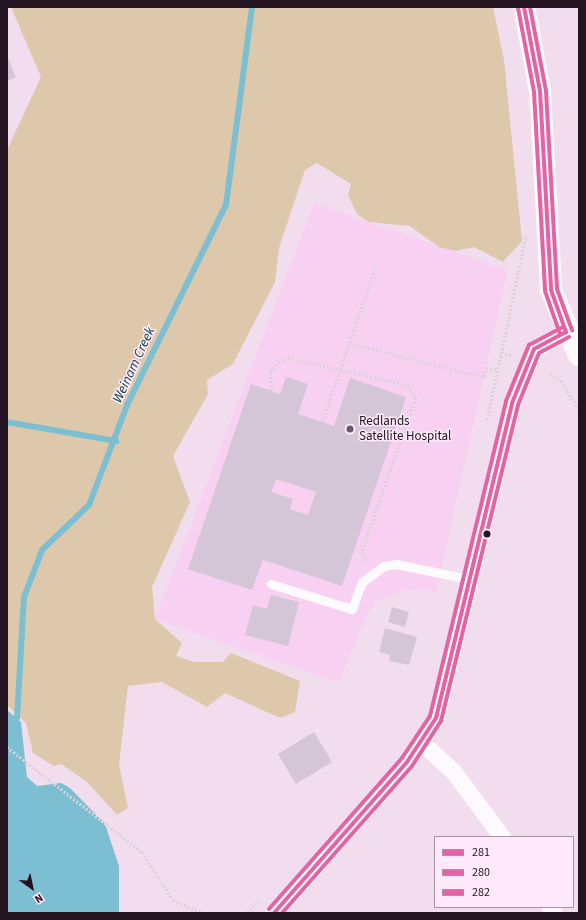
<!DOCTYPE html>
<style>
body{margin:0}
#map{position:relative;width:586px;height:920px;overflow:hidden;background:#f2ddef;font-family:"Source Sans 3",sans-serif}
div>[style]{position:absolute}
.built>*{inset:0;background:#f8d0f1}
.green>*{inset:0;background:#ddc8ab}
.water>*{inset:0;background:#7dbfd2}
.stream>*{height:6px;margin:-3px;padding:0 3px;transform-origin:3px;border-radius:3px;background:#7dbfd2}
.building>*{inset:0;background:#d5c6d7}
.path>*{height:2.5px;margin-top:-1.25px;transform-origin:0;background:repeating-linear-gradient(90deg,#d9d3d8 0 2px,transparent 0 4px)}
.service>*{height:9px;margin:-4.5px;padding:0 4.5px;transform-origin:4.5px;border-radius:4.5px;background:#fdfafd}
.minor>*{height:17px;margin:-8.5px;padding:0 8.5px;transform-origin:8.5px;border-radius:8.5px;background:#fdfafd}
.tertiary>*{height:22px;margin:-11px;padding:0 11px;transform-origin:11px;border-radius:11px;background:#fdfafd}
.bus-1>*{height:4px;margin:-2px;padding:0 2px;transform-origin:2px;border-radius:2px;background:#e463a4}
.bus-2>*{height:4px;margin:-2px;padding:0 2px;transform-origin:2px;border-radius:2px;background:#e463a4}
.bus-3>*{height:4px;margin:-2px;padding:0 2px;transform-origin:2px;border-radius:2px;background:#e463a4}
.dots>*{width:11px;height:11px;translate:-50% -50%;box-sizing:border-box;border:2px solid #fde9f9;border-radius:50%}
span{translate:-50% -50%;white-space:nowrap;text-align:center;line-height:1.15;-webkit-text-stroke:3px #fde9f9;paint-order:stroke}
.poi-label{font-size:13px;color:#241321}
.left{translate:0 -50%;text-align:left}
.water-label{font-size:14px;color:#114049;font-style:italic}
.frame{position:absolute;inset:0;border:8px solid #241321;pointer-events:none}
.legend{position:absolute;left:434px;top:836px;width:140px;height:72px;box-sizing:border-box;background:#fde9f9;border:1px solid #a693a3;margin:0;padding:5px 7px;list-style:none;font-size:12px;color:#241321}
.legend li{display:flex;align-items:center;gap:8px;height:20px}
.legend b{width:20px;border:1px solid #a693a3}
.north{position:absolute;left:12px;top:868px;width:40px;height:40px;-webkit-text-stroke:3px #fde9f9;paint-order:stroke;rotate:147deg;font-size:11px;font-weight:700;line-height:16px;text-align:center;color:#241321}
.north::after{content:'';display:block;margin:auto;width:14px;height:18px;background:#241321;clip-path:polygon(50% 0,100% 100%,50% 72%,0 100%)}
</style>
<div id="map">
<div class="built">
<div style="clip-path:polygon(314px 203px,508px 270px,436px 593px,410px 588px,376px 602px,366px 616px,339px 683px,155px 619px)"></div>
</div>
<div class="green">
<div style="clip-path:polygon(11px 7px,493px 7px,504px 60px,522px 241px,503px 262px,474px 247px,455px 251px,439px 247px,410px 226px,369px 222px,357px 214px,348px 195px,351px 184px,317px 163px,305px 170px,279px 248px,275px 282px,233px 364px,207px 380px,208px 394px,173px 456px,190px 502px,152px 587px,155px 619px,182px 643px,176px 656px,194px 662px,223px 662px,231px 653px,300px 681px,295px 712px,280px 718px,225px 693px,207px 707px,162px 682px,128px 686px,119px 764px,128px 808px,117px 815px,87px 782px,61px 764px,54px 766px,33px 753px,26px 723px,7px 705px,7px 150px,41px 77px)"></div>
</div>
<div class="water">
<div style="clip-path:polygon(7px 710px,21px 722px,27px 777px,37px 786px,61px 783px,70px 788px,105px 824px,119px 866px,119px 913px,7px 913px)"></div>
</div>
<div class="stream">
<div style="left:7px;top:422px;width:111px;rotate:9.9deg"></div>
<div style="left:17px;top:718px;width:121px;rotate:-86.7deg"></div>
<div style="left:24px;top:597px;width:50px;rotate:-69deg"></div>
<div style="left:42px;top:550px;width:65px;rotate:-43.8deg"></div>
<div style="left:89px;top:505px;width:109px;rotate:-69.1deg"></div>
<div style="left:128px;top:403px;width:221px;rotate:-63.7deg"></div>
<div style="left:226px;top:205px;width:200px;rotate:-82.5deg"></div>
</div>
<div class="building">
<div style="clip-path:polygon(7px 56px,16px 77px,7px 81px)"></div>
<div style="clip-path:polygon(evenodd,286px 377px,308px 384px,298px 414px,334px 426px,350px 378px,406px 397px,342px 586px,263px 560px,252px 590px,188px 569px,251px 384px,280px 394px,286px 377px,276px 479px,316px 492px,308px 515px,290px 509px,293px 499px,271px 492px,276px 479px)"></div>
<div style="clip-path:polygon(271px 595px,299px 602px,288px 646px,245px 635px,253px 605px,267px 609px)"></div>
<div style="clip-path:polygon(392px 607px,409px 612px,405px 627px,388px 622px)"></div>
<div style="clip-path:polygon(385px 628px,417px 637px,409px 665px,389px 661px,390px 655px,379px 652px)"></div>
<div style="clip-path:polygon(314px 732px,332px 762px,296px 784px,278px 754px)"></div>
</div>
<div class="path">
<div style="left:349px;top:343px;width:139px;rotate:14.1deg"></div>
<div style="left:484px;top:377px;width:9px;rotate:-77deg"></div>
<div style="left:486px;top:368px;width:12px;rotate:9deg"></div>
<div style="left:502px;top:351px;width:11px;rotate:27deg"></div>
<div style="left:550px;top:373px;width:14px;rotate:36deg"></div>
<div style="left:561px;top:381px;width:33px;rotate:57deg"></div>
<div style="left:271px;top:391px;width:19px;rotate:-93deg"></div>
<div style="left:270px;top:372px;width:13px;rotate:-51deg"></div>
<div style="left:278px;top:362px;width:11px;rotate:-22deg"></div>
<div style="left:288px;top:358px;width:123px;rotate:12.7deg"></div>
<div style="left:408px;top:385px;width:15px;rotate:58deg"></div>
<div style="left:416px;top:398px;width:163px;rotate:109.3deg"></div>
<div style="left:362px;top:552px;width:9px;rotate:63deg"></div>
<div style="left:487px;top:420px;width:189px;rotate:-78.1deg"></div>
<div style="left:322px;top:422px;width:165px;rotate:-70.9deg"></div>
<div style="left:7px;top:747px;width:171px;rotate:37.9deg"></div>
<div style="left:142px;top:852px;width:57px;rotate:57.1deg"></div>
<div style="left:173px;top:900px;width:32px;rotate:24deg"></div>
<div style="left:247px;top:913px;width:18px;rotate:-47deg"></div>
</div>
<div class="service">
<div style="left:271px;top:584px;width:85px;rotate:17.2deg"></div>
<div style="left:352px;top:609px;width:29px;rotate:-70deg"></div>
<div style="left:362px;top:582px;width:27px;rotate:-36deg"></div>
<div style="left:384px;top:566px;width:12px;rotate:-9deg"></div>
<div style="left:396px;top:564px;width:75px;rotate:11.6deg"></div>
</div>
<div class="minor">
<div style="left:421px;top:742px;width:43px;rotate:42.2deg"></div>
<div style="left:453px;top:771px;width:82px;rotate:53.4deg"></div>
<div style="left:550px;top:907px;width:7px;rotate:56deg"></div>
<div style="left:274px;top:913px;width:201px;rotate:-48.6deg"></div>
<div style="left:407px;top:762px;width:53px;rotate:-56.6deg"></div>
<div style="left:436px;top:718px;width:324px;rotate:-76.4deg"></div>
<div style="left:512px;top:403px;width:58px;rotate:-67.8deg"></div>
<div style="left:534px;top:349px;width:36px;rotate:-28deg"></div>
</div>
<div class="tertiary">
<div style="left:524px;top:7px;width:86px;rotate:79.2deg"></div>
<div style="left:540px;top:91px;width:199px;rotate:86.8deg"></div>
<div style="left:551px;top:290px;width:71px;rotate:66.7deg"></div>
</div>
<div class="bus-1">
<div style="left:524px;top:7px;width:86px;rotate:79.2deg"></div>
<div style="left:540px;top:91px;width:199px;rotate:86.8deg"></div>
<div style="left:551px;top:290px;width:45px;rotate:70.3deg"></div>
<div style="left:274px;top:913px;width:201px;rotate:-48.6deg"></div>
<div style="left:407px;top:762px;width:53px;rotate:-56.6deg"></div>
<div style="left:436px;top:718px;width:324px;rotate:-76.4deg"></div>
<div style="left:512px;top:403px;width:58px;rotate:-67.8deg"></div>
<div style="left:534px;top:349px;width:36px;rotate:-28deg"></div>
</div>
<div class="bus-2">
<div style="left:518px;top:8px;width:86px;rotate:79.2deg"></div>
<div style="left:534px;top:92px;width:199px;rotate:86.8deg"></div>
<div style="left:545px;top:291px;width:46px;rotate:70.8deg"></div>
<div style="left:282px;top:913px;width:196px;rotate:-48.5deg"></div>
<div style="left:412px;top:766px;width:54px;rotate:-57.2deg"></div>
<div style="left:441px;top:721px;width:325px;rotate:-76.3deg"></div>
<div style="left:518px;top:405px;width:56px;rotate:-68deg"></div>
<div style="left:539px;top:353px;width:34px;rotate:-28deg"></div>
</div>
<div class="bus-3">
<div style="left:530px;top:7px;width:86px;rotate:79.2deg"></div>
<div style="left:546px;top:91px;width:198px;rotate:86.8deg"></div>
<div style="left:557px;top:289px;width:44px;rotate:69.9deg"></div>
<div style="left:269px;top:909px;width:201px;rotate:-48.6deg"></div>
<div style="left:402px;top:758px;width:50px;rotate:-56.3deg"></div>
<div style="left:430px;top:716px;width:324px;rotate:-76.4deg"></div>
<div style="left:506px;top:401px;width:61px;rotate:-67.7deg"></div>
<div style="left:529px;top:345px;width:38px;rotate:-28deg"></div>
</div>
<div class="dots">
<div style="left:350px;top:429px;background:#6c5a69"></div>
<div style="left:487px;top:534px;background:#241321"></div>
</div>
<div class="poi-label">
<span class="left" style="left:359px;top:429px">Redlands<br>Satellite Hospital</span>
</div>
<div class="water-label">
<span style="left:134px;top:365px;rotate:-65deg">Weinam Creek</span>
</div>
<div class="frame"></div>
<ul class="legend">
<li><b style="height:5px;background:#e463a4"></b>281</li>
<li><b style="height:5px;background:#e463a4"></b>280</li>
<li><b style="height:5px;background:#e463a4"></b>282</li>
</ul>
<div class="north">N</div>
</div>
